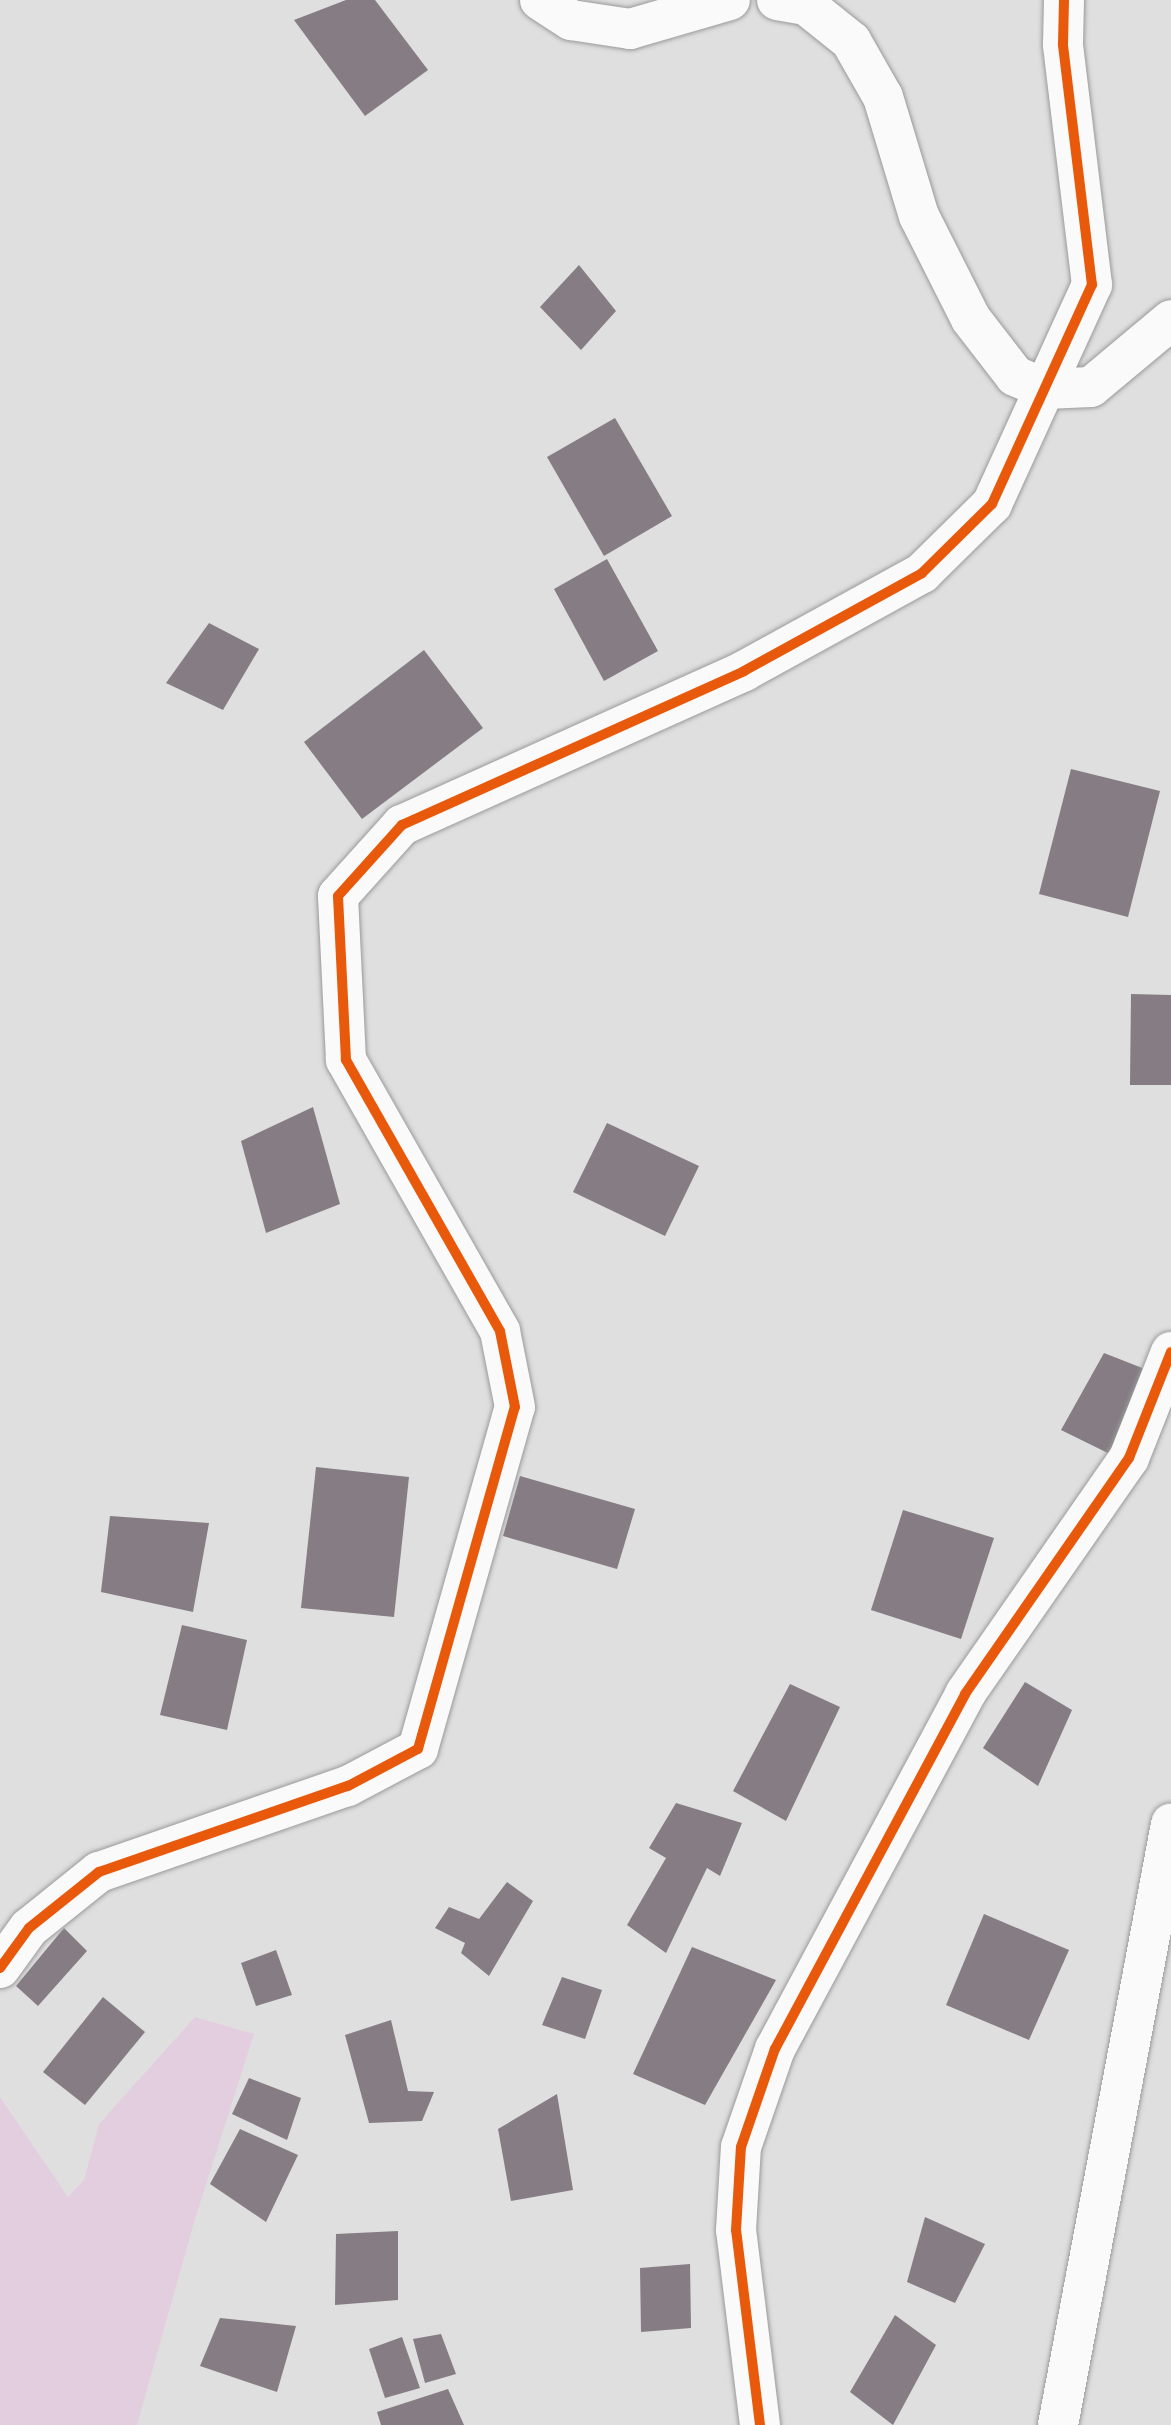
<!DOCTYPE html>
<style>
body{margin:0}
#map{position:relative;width:1171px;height:2425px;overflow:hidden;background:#e0dfe0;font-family:Mulish,sans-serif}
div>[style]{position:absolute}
.green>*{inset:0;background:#e3cedf}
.building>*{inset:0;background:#857c84}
.roads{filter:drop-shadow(0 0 2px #9b9a9b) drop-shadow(0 0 2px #9b9a9b)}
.minor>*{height:40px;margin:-20px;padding:0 20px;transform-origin:20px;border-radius:20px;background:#fafafa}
.cycleway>*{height:10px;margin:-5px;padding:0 5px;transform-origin:5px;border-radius:5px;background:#e8590c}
span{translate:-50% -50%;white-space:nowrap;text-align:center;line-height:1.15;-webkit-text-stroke:8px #e1dee1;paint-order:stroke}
</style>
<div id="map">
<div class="green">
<div style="clip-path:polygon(195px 2017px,254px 2034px,195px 2219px,137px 2425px,0 2425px,0 2097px,68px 2197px,84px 2180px,99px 2124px)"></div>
</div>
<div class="building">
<div style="clip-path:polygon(346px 0,375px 0,428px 70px,365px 116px,294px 20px)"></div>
<div style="clip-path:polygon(579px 265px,616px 311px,581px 350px,540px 307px)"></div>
<div style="clip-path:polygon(615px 418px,672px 516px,604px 556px,547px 457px)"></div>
<div style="clip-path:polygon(607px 559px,658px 651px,604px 681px,554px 589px)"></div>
<div style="clip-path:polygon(209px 623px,259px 649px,223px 710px,166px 683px)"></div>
<div style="clip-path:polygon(424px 650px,483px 728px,362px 819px,304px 742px)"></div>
<div style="clip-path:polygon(1071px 769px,1160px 791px,1128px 917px,1039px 894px)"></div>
<div style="clip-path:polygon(1131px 994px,1171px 995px,1171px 1085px,1130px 1085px)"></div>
<div style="clip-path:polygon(313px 1107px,340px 1204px,266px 1233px,241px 1141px)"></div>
<div style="clip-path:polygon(607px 1123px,699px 1166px,665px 1236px,573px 1192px)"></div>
<div style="clip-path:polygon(1104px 1353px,1160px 1375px,1118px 1458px,1061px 1430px)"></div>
<div style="clip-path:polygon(316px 1467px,409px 1477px,394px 1617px,301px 1608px)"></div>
<div style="clip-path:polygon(520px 1476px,635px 1509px,617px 1569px,503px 1536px)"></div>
<div style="clip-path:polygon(903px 1510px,994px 1538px,961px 1639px,871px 1610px)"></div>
<div style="clip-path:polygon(110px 1516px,209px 1523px,193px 1612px,101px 1592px)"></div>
<div style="clip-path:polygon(182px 1625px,247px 1640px,227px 1730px,160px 1715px)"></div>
<div style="clip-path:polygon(1025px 1682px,1072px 1710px,1038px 1786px,983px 1748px)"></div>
<div style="clip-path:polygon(790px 1684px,840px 1707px,786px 1821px,733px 1791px)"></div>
<div style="clip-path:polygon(676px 1803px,742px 1823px,720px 1876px,707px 1868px,666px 1953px,627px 1925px,666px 1858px,649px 1848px)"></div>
<div style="clip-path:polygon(507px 1882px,533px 1901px,489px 1976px,461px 1953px,465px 1943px,435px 1928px,449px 1907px,479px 1919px)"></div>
<div style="clip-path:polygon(984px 1914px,1069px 1950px,1029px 2040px,946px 2005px)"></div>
<div style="clip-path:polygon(64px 1928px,87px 1951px,38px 2006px,16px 1986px)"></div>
<div style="clip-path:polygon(692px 1947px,776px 1980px,705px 2105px,633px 2074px)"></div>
<div style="clip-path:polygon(276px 1950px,292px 1995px,256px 2006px,241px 1963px)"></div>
<div style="clip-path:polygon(562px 1977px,602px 1990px,585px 2039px,542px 2025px)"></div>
<div style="clip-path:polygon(103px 1997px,145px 2032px,85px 2105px,43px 2072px)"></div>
<div style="clip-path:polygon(391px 2020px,408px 2091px,434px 2092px,422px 2121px,369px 2123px,345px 2035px)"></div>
<div style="clip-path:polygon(249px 2078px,301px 2098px,287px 2140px,232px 2114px)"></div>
<div style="clip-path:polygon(557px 2094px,573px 2190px,511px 2201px,498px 2129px)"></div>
<div style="clip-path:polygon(240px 2129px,298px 2155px,266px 2222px,210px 2184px)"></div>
<div style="clip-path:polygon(925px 2217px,985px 2244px,955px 2303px,907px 2282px)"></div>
<div style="clip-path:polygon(398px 2231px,398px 2300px,335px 2305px,336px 2234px)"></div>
<div style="clip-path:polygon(690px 2264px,691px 2328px,641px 2332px,640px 2268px)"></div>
<div style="clip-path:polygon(895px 2315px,936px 2345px,893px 2425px,850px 2392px)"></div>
<div style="clip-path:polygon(220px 2318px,296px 2326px,277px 2392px,200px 2366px)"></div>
<div style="clip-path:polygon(441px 2334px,456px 2374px,425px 2383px,413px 2339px)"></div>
<div style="clip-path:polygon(402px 2337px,420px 2388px,385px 2398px,369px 2349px)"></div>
<div style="clip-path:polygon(448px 2389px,464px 2425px,381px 2425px,377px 2412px)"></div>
</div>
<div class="roads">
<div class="minor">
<div style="left:540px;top:0;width:37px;rotate:33deg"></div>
<div style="left:571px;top:20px;width:60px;rotate:8.7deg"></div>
<div style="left:630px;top:29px;width:104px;rotate:-16.2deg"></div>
<div style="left:777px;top:0;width:29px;rotate:10deg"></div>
<div style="left:806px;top:5px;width:58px;rotate:38.7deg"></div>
<div style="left:851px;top:41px;width:64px;rotate:60.3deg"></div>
<div style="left:883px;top:97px;width:124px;rotate:73.2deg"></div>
<div style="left:919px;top:216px;width:115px;rotate:63.2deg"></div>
<div style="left:971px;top:319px;width:72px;rotate:52.3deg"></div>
<div style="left:1015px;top:376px;width:33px;rotate:23deg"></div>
<div style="left:1045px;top:389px;width:46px;rotate:-2.5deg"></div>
<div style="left:1091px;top:387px;width:104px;rotate:-39.9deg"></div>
<div style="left:0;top:1968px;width:49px;rotate:-54.1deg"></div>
<div style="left:29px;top:1928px;width:90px;rotate:-38.7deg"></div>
<div style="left:99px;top:1872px;width:263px;rotate:-19.1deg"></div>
<div style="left:348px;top:1786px;width:79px;rotate:-27.9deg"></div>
<div style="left:418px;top:1749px;width:355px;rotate:-74.2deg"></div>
<div style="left:515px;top:1407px;width:77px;rotate:-101.2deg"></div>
<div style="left:500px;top:1331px;width:312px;rotate:-119.6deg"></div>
<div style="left:346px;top:1060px;width:164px;rotate:-92.8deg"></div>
<div style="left:338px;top:896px;width:96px;rotate:-48deg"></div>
<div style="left:402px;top:825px;width:375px;rotate:-24.2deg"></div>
<div style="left:744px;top:671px;width:203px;rotate:-28.8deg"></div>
<div style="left:922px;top:573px;width:98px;rotate:-44.6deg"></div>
<div style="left:992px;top:504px;width:241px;rotate:-65.5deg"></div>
<div style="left:1092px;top:285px;width:243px;rotate:-96.9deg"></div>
<div style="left:1063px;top:44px;width:44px;rotate:-88.7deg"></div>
<div style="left:760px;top:2425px;width:196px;rotate:-97deg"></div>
<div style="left:736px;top:2230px;width:83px;rotate:-86.6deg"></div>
<div style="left:741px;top:2147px;width:104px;rotate:-70.9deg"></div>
<div style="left:775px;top:2049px;width:403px;rotate:-61.8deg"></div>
<div style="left:965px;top:1694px;width:287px;rotate:-55.2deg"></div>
<div style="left:1129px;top:1458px;width:114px;rotate:-68.4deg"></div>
<div style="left:1058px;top:2425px;width:612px;rotate:-79.35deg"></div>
</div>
</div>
<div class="cycleway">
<div style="left:0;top:1968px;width:49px;rotate:-54.1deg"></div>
<div style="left:29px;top:1928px;width:90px;rotate:-38.7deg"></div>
<div style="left:99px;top:1872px;width:263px;rotate:-19.1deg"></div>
<div style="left:348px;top:1786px;width:79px;rotate:-27.9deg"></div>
<div style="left:418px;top:1749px;width:355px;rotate:-74.2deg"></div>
<div style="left:515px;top:1407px;width:77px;rotate:-101.2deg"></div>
<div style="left:500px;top:1331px;width:312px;rotate:-119.6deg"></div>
<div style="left:346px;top:1060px;width:164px;rotate:-92.8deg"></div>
<div style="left:338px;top:896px;width:96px;rotate:-48deg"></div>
<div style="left:402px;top:825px;width:375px;rotate:-24.2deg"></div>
<div style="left:744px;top:671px;width:203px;rotate:-28.8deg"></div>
<div style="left:922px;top:573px;width:98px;rotate:-44.6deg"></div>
<div style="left:992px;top:504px;width:241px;rotate:-65.5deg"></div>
<div style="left:1092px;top:285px;width:243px;rotate:-96.9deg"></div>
<div style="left:1063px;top:44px;width:44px;rotate:-88.7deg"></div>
<div style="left:760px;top:2425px;width:196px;rotate:-97deg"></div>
<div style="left:736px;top:2230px;width:83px;rotate:-86.6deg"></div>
<div style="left:741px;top:2147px;width:104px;rotate:-70.9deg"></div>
<div style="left:775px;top:2049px;width:403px;rotate:-61.8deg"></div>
<div style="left:965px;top:1694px;width:287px;rotate:-55.2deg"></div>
<div style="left:1129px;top:1458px;width:114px;rotate:-68.4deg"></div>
</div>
</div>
